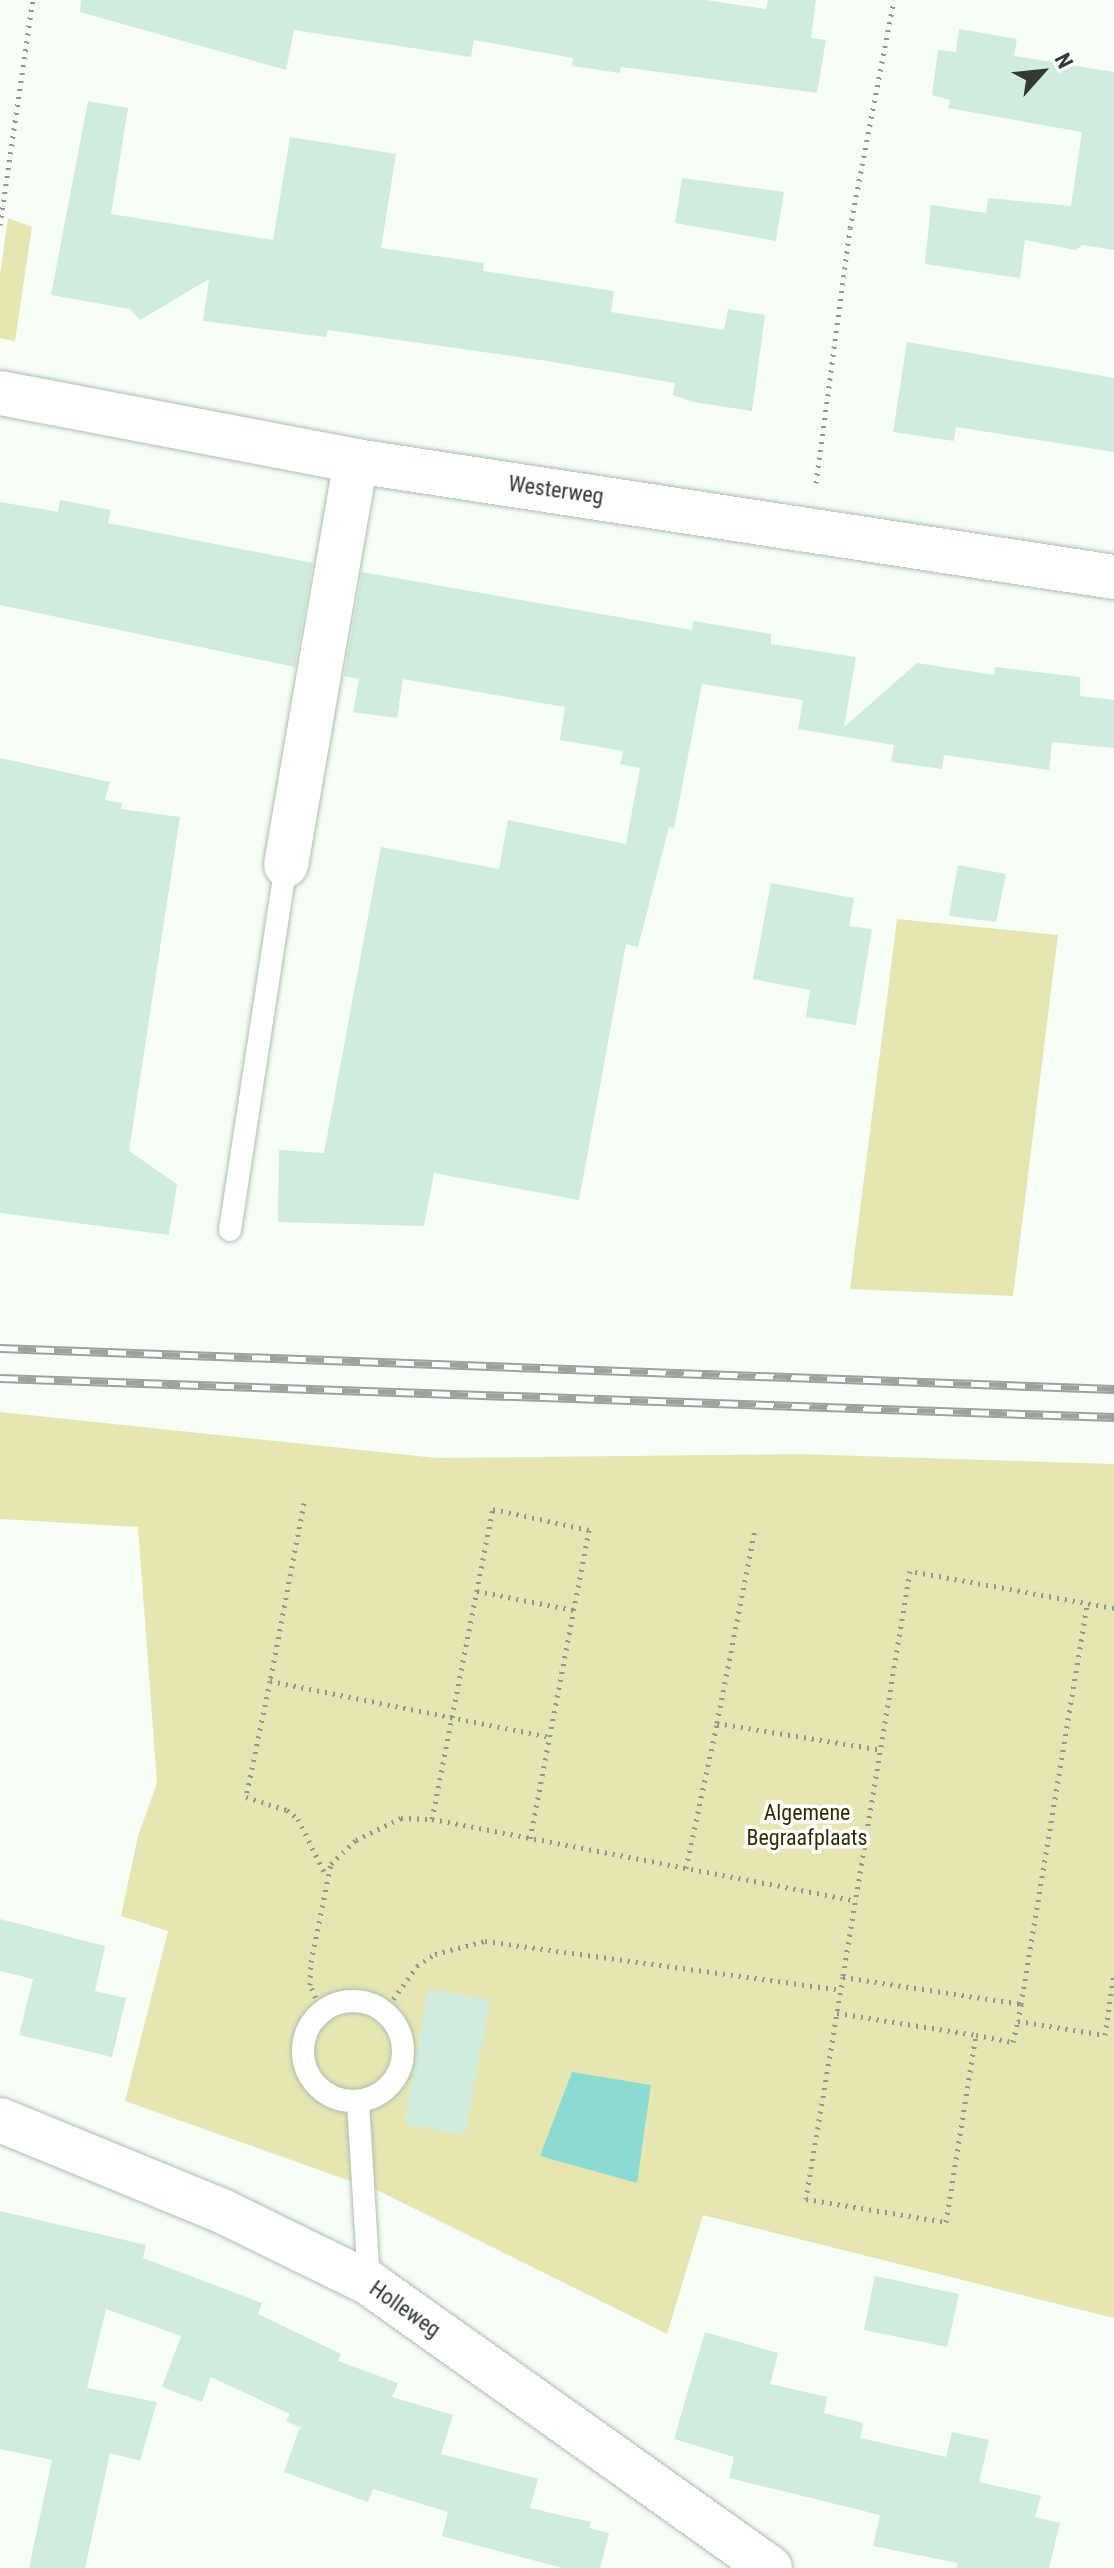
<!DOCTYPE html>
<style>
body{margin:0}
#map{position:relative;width:1114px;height:2568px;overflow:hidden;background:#f6fef6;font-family:"Roboto Condensed",sans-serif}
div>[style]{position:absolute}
.green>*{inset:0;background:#e6e6b3}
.water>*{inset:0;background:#8bdbd2}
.building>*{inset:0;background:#d0ecdf}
.path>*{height:5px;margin-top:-2.5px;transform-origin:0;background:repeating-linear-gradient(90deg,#909891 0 2px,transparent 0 8px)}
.roads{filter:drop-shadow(0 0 2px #acc0ad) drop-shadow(0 0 2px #acc0ad)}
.lane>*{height:22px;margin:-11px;padding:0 11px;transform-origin:11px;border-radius:11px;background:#fff}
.lane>.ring{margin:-11px;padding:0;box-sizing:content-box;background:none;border:22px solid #fff;border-radius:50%}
.street>*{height:44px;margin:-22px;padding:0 22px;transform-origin:22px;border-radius:22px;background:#fff}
.rail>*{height:9px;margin-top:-4.5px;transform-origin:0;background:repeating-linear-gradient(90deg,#fff 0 18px,#9ba39c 0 36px);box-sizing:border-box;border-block:2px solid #9ba39c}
span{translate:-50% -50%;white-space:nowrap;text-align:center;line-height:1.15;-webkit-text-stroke:7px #fff;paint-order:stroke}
.street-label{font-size:22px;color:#323a33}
.park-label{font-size:22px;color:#302e00}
.north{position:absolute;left:1002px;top:32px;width:80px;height:80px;-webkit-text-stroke:6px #fff;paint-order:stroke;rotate:63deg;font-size:22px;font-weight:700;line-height:32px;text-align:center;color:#323a33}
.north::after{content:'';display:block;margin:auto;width:28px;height:36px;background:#323a33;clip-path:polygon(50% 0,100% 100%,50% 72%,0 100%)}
</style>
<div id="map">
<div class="green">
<div style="clip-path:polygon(8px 218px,32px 227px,15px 341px,0 338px,0 275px)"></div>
<div style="clip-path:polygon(897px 919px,1058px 935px,1013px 1296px,850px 1289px)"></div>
<div style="clip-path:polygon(0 1412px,437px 1458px,799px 1454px,1114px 1464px,1114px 2318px,703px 2215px,667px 2334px,381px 2192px,125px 2101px,168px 1931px,121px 1916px,138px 1836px,157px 1783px,138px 1527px,0 1519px)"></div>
</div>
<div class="water">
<div style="clip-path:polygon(572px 2072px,651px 2085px,637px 2183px,540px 2156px)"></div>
</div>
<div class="building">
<div style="clip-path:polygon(81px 0,706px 0,766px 9px,768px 0,816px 0,811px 38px,826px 40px,817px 93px,621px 67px,620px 73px,572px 66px,573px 58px,474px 40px,471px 57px,294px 30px,286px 70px,80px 12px)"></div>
<div style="clip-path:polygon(959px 29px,1017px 39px,1014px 56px,1114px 72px,1114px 250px,1083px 245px,1075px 250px,1025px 240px,1020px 278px,925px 264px,931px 205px,986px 213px,988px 198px,1071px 206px,1082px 132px,948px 108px,950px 100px,932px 95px,938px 50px,956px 52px)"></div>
<div style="clip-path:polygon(88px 101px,128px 108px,111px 214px,273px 240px,290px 137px,396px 154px,381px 248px,484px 263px,483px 271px,614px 291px,611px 312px,724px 330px,728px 309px,765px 315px,752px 411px,693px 402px,673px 395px,675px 383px,547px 361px,328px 330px,326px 337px,203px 321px,209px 279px,140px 320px,130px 309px,51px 295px)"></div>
<div style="clip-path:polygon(682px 178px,784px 192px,776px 241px,675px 223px)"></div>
<div style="clip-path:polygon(907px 342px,1114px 378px,1114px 452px,956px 427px,954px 441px,893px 432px)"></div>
<div style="clip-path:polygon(60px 500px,111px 510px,108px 523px,313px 563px,295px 667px,0 605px,0 502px,58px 512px)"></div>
<div style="clip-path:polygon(362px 572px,692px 630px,693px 621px,771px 634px,771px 644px,856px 657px,844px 727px,917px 663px,994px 675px,995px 667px,1080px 677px,1080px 696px,1114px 700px,1114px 748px,1052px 742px,1049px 770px,944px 755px,942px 769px,891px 762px,894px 745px,798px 729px,803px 700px,702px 684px,674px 828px,669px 827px,638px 947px,626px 944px,579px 1200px,434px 1173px,424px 1226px,278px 1222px,279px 1150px,324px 1153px,381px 847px,499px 869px,508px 820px,626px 844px,640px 768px,620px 764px,623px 751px,560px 740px,565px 707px,403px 679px,397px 718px,353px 712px,359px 679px,344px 676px)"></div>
<div style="clip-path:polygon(0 758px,110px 782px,105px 800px,122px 803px,121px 809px,180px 817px,129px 1151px,177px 1184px,169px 1235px,0 1213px)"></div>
<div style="clip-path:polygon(958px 865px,1006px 874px,996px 922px,949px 916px)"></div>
<div style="clip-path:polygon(771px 883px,854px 898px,849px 926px,872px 929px,856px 1025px,806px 1017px,810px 990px,753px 979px)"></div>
<div style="clip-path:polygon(0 1919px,105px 1946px,95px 1991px,126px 1998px,112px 2057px,19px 2035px,33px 1979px,0 1971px)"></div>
<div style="clip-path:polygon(428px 1989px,490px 2000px,465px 2135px,404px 2124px)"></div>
<div style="clip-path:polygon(0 2211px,146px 2245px,143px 2258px,262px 2303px,258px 2314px,341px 2354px,338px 2361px,398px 2383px,392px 2397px,453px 2415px,441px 2454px,538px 2479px,530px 2508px,591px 2522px,589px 2528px,609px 2533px,600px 2568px,562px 2568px,442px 2536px,448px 2512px,373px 2489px,368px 2502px,284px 2472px,300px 2427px,286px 2421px,290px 2414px,211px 2377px,202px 2402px,162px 2387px,181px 2336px,106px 2309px,87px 2388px,157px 2402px,140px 2461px,110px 2453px,85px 2568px,29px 2568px,52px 2460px,0 2449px)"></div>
<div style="clip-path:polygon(875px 2276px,959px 2294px,947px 2347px,864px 2330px)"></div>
<div style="clip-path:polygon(705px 2332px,778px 2353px,770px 2384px,827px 2397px,824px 2413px,863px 2423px,860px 2438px,946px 2457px,952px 2432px,989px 2440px,979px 2482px,1041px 2496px,1035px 2517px,1060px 2523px,1049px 2568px,956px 2568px,958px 2563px,873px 2546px,880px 2515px,729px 2478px,734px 2457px,674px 2439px)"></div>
</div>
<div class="path">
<div style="left:0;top:225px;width:227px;rotate:-81.7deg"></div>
<div style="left:816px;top:483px;width:257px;rotate:-82.4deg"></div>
<div style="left:850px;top:228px;width:232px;rotate:-79.1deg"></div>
<div style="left:304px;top:1503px;width:181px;rotate:100.8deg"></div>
<div style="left:270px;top:1681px;width:285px;rotate:11.3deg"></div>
<div style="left:477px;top:1591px;width:99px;rotate:11.1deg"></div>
<div style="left:1114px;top:1608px;width:207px;rotate:-169.7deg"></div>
<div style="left:910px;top:1571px;width:411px;rotate:99.4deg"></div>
<div style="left:843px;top:1977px;width:180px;rotate:8.6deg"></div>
<div style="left:1021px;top:2004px;width:17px;rotate:100deg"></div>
<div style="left:1018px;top:2021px;width:88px;rotate:9.1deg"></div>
<div style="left:1105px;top:2035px;width:63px;rotate:-81.7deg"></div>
<div style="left:270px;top:1681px;width:118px;rotate:101.7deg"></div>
<div style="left:246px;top:1797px;width:43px;rotate:17.6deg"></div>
<div style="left:287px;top:1810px;width:14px;rotate:39deg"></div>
<div style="left:298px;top:1819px;width:64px;rotate:63.8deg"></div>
<div style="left:717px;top:1723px;width:198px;rotate:-78.9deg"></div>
<div style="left:432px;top:1819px;width:316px;rotate:-78.9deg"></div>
<div style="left:493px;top:1509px;width:98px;rotate:12.3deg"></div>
<div style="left:589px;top:1530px;width:314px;rotate:100.8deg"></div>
<div style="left:686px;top:1868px;width:148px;rotate:-77.9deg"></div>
<div style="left:717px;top:1723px;width:166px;rotate:9.3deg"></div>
<div style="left:843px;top:1977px;width:225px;rotate:99.5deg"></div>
<div style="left:806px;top:2199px;width:142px;rotate:9.3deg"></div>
<div style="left:946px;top:2222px;width:189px;rotate:-80.9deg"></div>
<div style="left:976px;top:2035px;width:38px;rotate:11deg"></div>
<div style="left:1013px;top:2042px;width:22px;rotate:-77deg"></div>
<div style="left:1021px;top:2004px;width:405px;rotate:-80.6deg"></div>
<div style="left:322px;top:2012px;width:30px;rotate:-114deg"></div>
<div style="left:310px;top:1985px;width:23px;rotate:-88deg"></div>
<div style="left:311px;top:1962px;width:100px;rotate:-78.5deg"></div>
<div style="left:331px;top:1864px;width:35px;rotate:-44deg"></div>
<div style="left:356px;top:1840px;width:50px;rotate:-26.1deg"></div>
<div style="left:401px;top:1818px;width:31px;rotate:2deg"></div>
<div style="left:432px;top:1819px;width:432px;rotate:10.9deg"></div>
<div style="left:384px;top:2012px;width:57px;rotate:-54.3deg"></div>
<div style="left:417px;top:1966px;width:22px;rotate:-34deg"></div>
<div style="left:435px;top:1954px;width:52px;rotate:-14.6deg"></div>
<div style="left:485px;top:1941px;width:359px;rotate:7.8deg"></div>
<div style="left:837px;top:2013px;width:141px;rotate:9deg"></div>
</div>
<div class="roads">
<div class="lane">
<div style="left:230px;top:1230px;width:369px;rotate:-81.3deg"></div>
<div class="ring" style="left:303px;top:2001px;width:78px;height:78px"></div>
<div style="left:358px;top:2102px;width:181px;rotate:86.5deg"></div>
</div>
<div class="street">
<div style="left:0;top:393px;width:362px;rotate:10.8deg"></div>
<div style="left:356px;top:461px;width:767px;rotate:8.7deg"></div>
<div style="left:286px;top:865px;width:410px;rotate:-80.2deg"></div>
<div style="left:0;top:2120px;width:240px;rotate:22.3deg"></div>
<div style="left:222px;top:2211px;width:164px;rotate:26.1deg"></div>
<div style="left:369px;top:2283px;width:492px;rotate:35.4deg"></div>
</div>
</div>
<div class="rail">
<div style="left:0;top:1348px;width:1115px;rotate:2.11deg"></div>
<div style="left:0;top:1378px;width:1115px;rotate:2.01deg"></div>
</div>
<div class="street-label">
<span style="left:556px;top:490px;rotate:8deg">Westerweg</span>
<span style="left:405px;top:2309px;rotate:35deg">Holleweg</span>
</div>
<div class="park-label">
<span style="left:807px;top:1825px">Algemene<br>Begraafplaats</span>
</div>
<div class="north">N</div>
</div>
